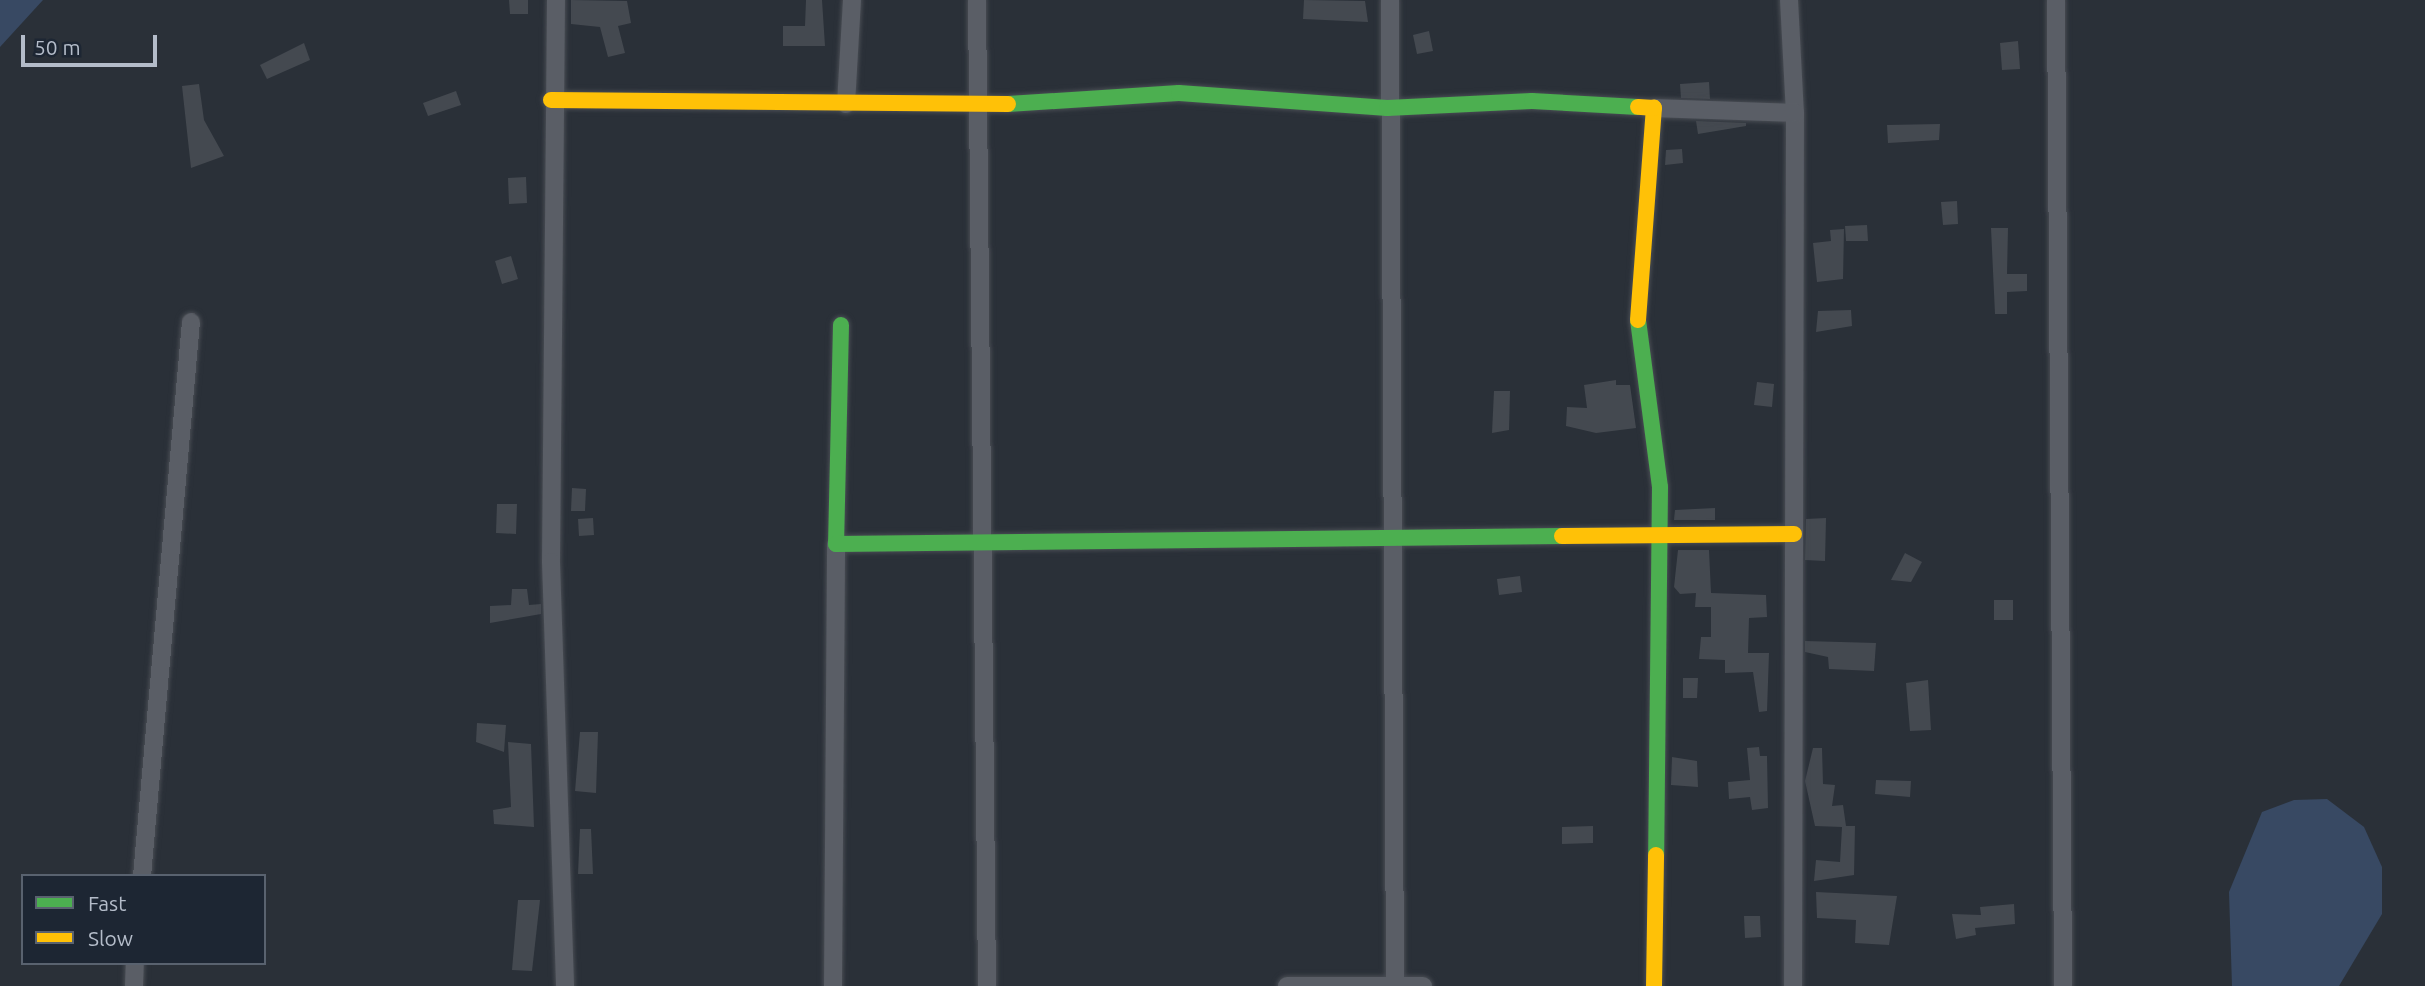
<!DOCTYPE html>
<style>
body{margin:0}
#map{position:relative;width:2425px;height:986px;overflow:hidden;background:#2a3038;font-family:Ubuntu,sans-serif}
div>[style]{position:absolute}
.water>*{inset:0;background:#384963}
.building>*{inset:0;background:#444950}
.roads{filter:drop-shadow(0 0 2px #484c53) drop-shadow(0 0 2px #484c53)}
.street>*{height:18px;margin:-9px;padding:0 9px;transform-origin:9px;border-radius:9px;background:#5a5e66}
.fast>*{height:16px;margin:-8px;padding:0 8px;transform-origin:8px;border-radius:8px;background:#4caf50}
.slow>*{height:16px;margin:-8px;padding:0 8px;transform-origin:8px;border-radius:8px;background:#ffc107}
span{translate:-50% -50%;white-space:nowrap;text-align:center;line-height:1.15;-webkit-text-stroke:5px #1d2633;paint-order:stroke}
.legend{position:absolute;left:21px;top:874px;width:245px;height:91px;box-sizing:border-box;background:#1d2633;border:2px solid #59626f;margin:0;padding:9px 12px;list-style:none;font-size:21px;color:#b4bcc9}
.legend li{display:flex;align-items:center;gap:14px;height:35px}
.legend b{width:35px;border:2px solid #59626f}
.scale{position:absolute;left:21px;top:35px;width:136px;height:32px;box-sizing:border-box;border:4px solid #b4bcc9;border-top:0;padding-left:9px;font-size:21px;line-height:24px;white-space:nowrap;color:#b4bcc9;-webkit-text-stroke:5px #1d2633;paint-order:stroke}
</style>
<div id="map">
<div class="water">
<div style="clip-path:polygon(0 0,43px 0,0 47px)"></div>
<div style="clip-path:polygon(2327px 799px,2364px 827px,2382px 867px,2382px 914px,2339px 986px,2232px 986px,2229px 892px,2262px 812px,2294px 800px)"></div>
</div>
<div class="building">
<div style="clip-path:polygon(509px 0,528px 0,528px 14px,510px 14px)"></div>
<div style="clip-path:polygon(571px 0,627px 1px,631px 23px,618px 26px,625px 53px,608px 57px,600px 27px,571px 24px)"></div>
<div style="clip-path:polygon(806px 0,822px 0,825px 46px,783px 46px,783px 26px,805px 26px)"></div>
<div style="clip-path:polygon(1304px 0,1365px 1px,1368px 22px,1303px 19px)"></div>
<div style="clip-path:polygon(1429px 31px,1433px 51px,1417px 54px,1413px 35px)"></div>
<div style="clip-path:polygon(2018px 41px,2020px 69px,2002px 70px,2000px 43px)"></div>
<div style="clip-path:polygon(304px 43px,310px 60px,267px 79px,260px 65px)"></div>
<div style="clip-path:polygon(1709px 82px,1710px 99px,1681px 98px,1680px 84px)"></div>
<div style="clip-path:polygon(199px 84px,204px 120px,224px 156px,191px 168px,182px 86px)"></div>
<div style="clip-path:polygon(456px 91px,461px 105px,428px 116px,423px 103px)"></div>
<div style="clip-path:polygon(1696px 121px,1746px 123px,1746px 126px,1698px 134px)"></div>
<div style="clip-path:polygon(1940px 124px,1939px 140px,1888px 143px,1887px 125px)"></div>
<div style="clip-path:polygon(1682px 149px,1683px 163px,1665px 165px,1666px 150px)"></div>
<div style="clip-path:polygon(526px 177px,527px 203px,509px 204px,508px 178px)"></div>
<div style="clip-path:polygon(1957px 201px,1958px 224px,1943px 225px,1941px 202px)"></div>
<div style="clip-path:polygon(1867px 225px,1868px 241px,1846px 241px,1845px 226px)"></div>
<div style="clip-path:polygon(1991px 228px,2008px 228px,2007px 274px,2027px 274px,2027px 291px,2007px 292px,2007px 314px,1995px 314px)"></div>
<div style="clip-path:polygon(1844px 229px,1843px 279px,1817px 282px,1813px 243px,1831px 241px,1830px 230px)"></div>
<div style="clip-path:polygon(511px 256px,518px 279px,502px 284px,495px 261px)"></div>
<div style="clip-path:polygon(1851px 310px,1852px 326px,1816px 332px,1818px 311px)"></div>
<div style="clip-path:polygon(1616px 380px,1616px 385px,1630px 385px,1636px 428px,1596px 433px,1566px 426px,1567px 407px,1587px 408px,1584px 385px)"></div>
<div style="clip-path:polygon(1757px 382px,1774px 384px,1772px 407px,1754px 405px)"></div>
<div style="clip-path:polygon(1494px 391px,1510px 391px,1509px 430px,1492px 433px)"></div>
<div style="clip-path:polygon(572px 488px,586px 489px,585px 511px,571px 511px)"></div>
<div style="clip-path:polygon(497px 504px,517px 504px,516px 534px,496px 533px)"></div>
<div style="clip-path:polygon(1715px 508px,1715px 520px,1674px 520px,1675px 510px)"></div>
<div style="clip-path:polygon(593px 518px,594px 535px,579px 536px,578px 519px)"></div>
<div style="clip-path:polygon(1826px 518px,1825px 561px,1805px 560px,1806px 519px)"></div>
<div style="clip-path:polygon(1678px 550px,1709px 550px,1711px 593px,1766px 595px,1767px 617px,1749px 618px,1748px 653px,1769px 653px,1767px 711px,1759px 712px,1753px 672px,1725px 673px,1725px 660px,1699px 659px,1701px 637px,1711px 637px,1711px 607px,1695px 607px,1696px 593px,1680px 594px,1674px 587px)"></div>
<div style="clip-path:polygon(1905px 553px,1922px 562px,1911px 582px,1891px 580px)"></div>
<div style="clip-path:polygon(1520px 576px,1522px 592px,1499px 595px,1497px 579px)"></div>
<div style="clip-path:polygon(512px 589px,527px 589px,529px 605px,541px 604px,541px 614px,490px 623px,490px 606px,511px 605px)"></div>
<div style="clip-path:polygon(1994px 600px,2013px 600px,2013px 620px,1994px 620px)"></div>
<div style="clip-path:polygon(1805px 641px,1876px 643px,1874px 671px,1829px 669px,1828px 657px,1805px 652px)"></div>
<div style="clip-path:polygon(1683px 678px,1698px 678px,1697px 698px,1683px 698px)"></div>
<div style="clip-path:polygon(1928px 680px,1931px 730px,1910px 731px,1906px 683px)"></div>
<div style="clip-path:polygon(477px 723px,506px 725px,504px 752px,476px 742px)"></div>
<div style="clip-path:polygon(580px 732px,598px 732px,596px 793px,575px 791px)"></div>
<div style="clip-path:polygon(508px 742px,531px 744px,534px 827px,494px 824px,493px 810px,511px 807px)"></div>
<div style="clip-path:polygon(1759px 747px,1760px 756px,1767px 756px,1768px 808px,1752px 810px,1750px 797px,1729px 799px,1728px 782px,1750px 780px,1747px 748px)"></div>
<div style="clip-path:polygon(1813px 748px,1822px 748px,1823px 784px,1835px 785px,1832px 806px,1843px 805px,1846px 826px,1855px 826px,1854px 875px,1814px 881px,1816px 860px,1840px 862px,1842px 827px,1815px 826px,1805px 781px)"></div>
<div style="clip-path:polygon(1672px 757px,1697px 761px,1698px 787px,1671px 785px)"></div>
<div style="clip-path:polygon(1876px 780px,1911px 781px,1910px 797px,1875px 794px)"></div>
<div style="clip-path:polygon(1593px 826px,1593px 843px,1562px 844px,1562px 827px)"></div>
<div style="clip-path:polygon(580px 829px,591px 829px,593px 874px,578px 874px)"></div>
<div style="clip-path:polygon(1816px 892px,1897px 896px,1889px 945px,1855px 943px,1856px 920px,1817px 918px)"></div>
<div style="clip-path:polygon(518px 900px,540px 900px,532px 971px,512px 970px)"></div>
<div style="clip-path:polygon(2014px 904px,2015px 924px,1975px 928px,1976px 935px,1956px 939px,1952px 914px,1981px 915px,1980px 907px)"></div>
<div style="clip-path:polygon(1744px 916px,1760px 916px,1761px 937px,1745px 938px)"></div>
</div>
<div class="roads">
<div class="street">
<div style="left:556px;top:0;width:562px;rotate:90.51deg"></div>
<div style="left:551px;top:562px;width:424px;rotate:88.1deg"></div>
<div style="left:977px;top:0;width:986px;rotate:89.42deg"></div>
<div style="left:1390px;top:0;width:986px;rotate:89.71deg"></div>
<div style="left:1789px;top:0;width:113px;rotate:87deg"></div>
<div style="left:1795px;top:113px;width:873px;rotate:90.13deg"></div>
<div style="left:2056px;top:0;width:986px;rotate:89.59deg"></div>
<div style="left:846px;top:104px;width:104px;rotate:-86.7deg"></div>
<div style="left:1654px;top:108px;width:141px;rotate:2deg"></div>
<div style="left:142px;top:876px;width:556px;rotate:-84.95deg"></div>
<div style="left:134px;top:986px;width:23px;rotate:-88deg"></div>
<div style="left:833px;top:986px;width:442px;rotate:-89.6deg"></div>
<div style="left:1287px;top:986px;width:136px"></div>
</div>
<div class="fast">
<div style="left:1008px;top:104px;width:171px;rotate:-3.7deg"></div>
<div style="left:1179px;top:93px;width:209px;rotate:4.1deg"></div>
<div style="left:1387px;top:108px;width:145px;rotate:-2.8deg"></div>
<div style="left:1532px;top:101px;width:106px;rotate:3.2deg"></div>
<div style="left:1638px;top:320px;width:168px;rotate:82.5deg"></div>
<div style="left:1660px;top:487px;width:368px;rotate:90.6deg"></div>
<div style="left:841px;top:325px;width:219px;rotate:91.3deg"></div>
<div style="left:836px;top:544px;width:726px;rotate:-0.63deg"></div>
</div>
<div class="slow">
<div style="left:551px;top:100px;width:457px;rotate:0.5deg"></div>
<div style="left:1638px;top:320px;width:213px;rotate:-85.7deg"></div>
<div style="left:1654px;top:108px;width:16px;rotate:-176deg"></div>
<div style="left:1562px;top:536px;width:232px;rotate:-0.5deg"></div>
<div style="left:1654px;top:986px;width:131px;rotate:-89.1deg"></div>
</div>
</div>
<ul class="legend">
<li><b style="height:9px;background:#4caf50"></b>Fast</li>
<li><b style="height:9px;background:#ffc107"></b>Slow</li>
</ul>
<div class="scale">50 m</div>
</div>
